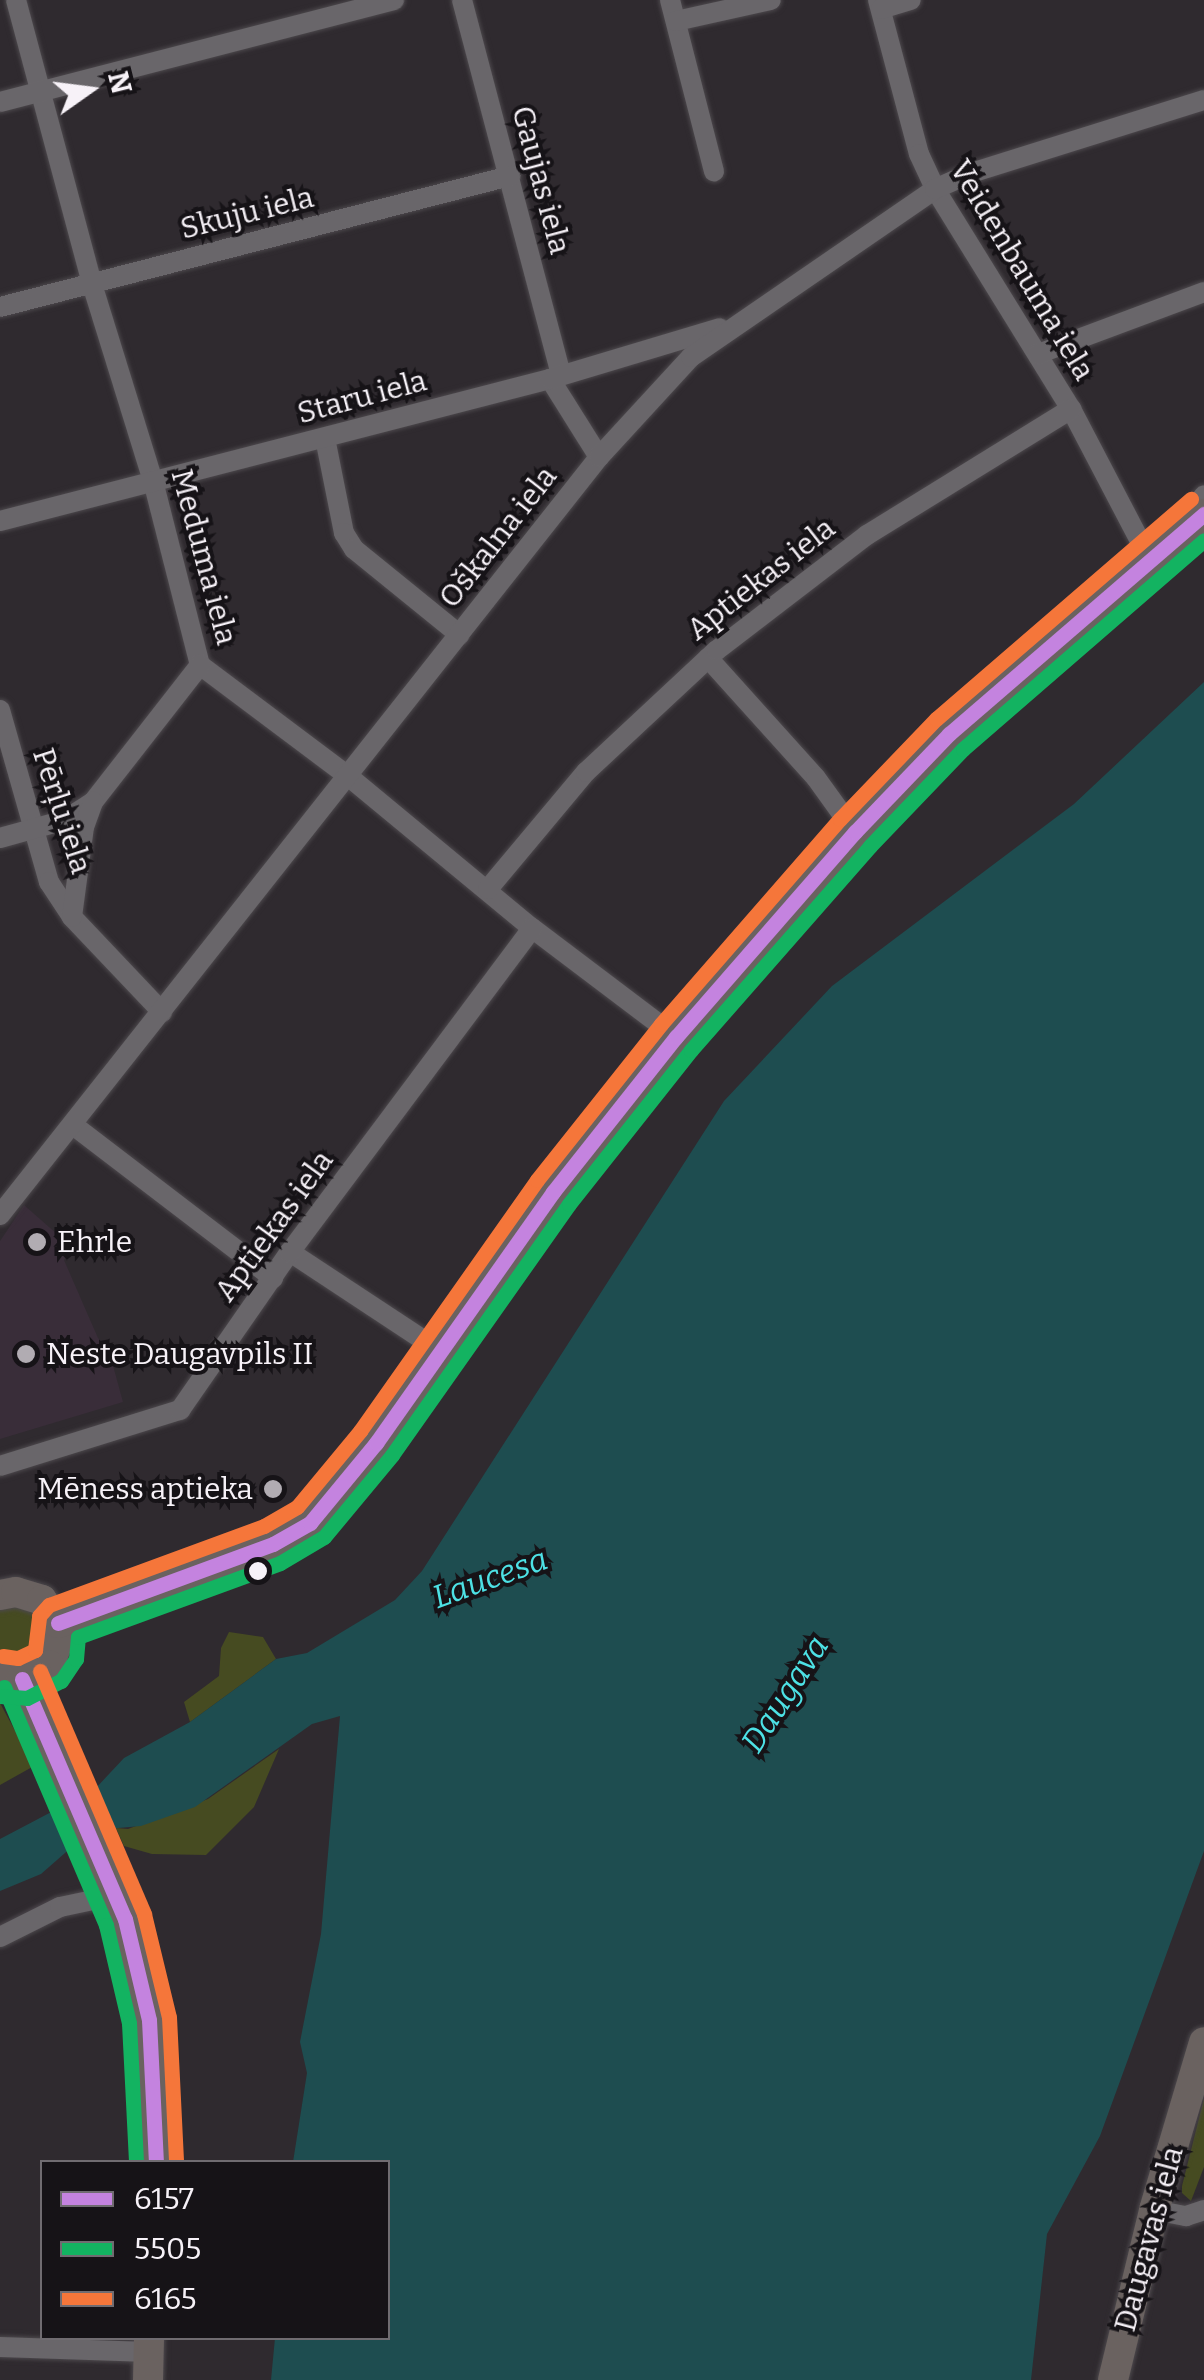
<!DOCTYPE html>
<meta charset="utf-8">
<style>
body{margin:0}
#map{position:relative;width:1204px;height:2380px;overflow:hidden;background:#2f2a2f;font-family:Bitter,serif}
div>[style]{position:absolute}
.commercial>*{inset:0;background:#392d39}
.green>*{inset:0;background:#464b21}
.water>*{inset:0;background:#1e4d50}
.roads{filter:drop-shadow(0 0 2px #4c484c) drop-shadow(0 0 2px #4c484c)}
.minor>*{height:20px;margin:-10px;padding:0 10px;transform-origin:10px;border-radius:10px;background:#69666a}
.primary>*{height:30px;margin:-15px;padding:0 15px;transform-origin:15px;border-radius:15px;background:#6a6260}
.bus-1>*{height:15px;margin:-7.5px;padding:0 7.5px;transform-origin:7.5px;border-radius:7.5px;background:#c483df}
.bus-2>*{height:15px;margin:-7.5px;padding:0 7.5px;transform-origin:7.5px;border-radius:7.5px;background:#13b361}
.bus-3>*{height:15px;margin:-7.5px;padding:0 7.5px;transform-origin:7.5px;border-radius:7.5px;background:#f5763a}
.dots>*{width:28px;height:28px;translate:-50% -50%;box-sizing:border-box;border:5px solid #161317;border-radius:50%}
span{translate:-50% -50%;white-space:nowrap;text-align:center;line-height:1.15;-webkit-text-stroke:8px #161317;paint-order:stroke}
.street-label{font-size:30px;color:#f7f2f8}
.poi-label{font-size:30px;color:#f7f2f8}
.left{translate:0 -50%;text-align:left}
.right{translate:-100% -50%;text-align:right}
.water-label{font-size:32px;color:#4de1e5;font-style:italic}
.legend{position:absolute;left:40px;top:2160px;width:350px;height:180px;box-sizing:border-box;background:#161317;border:2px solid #706c71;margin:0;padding:12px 18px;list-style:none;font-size:30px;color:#f7f2f8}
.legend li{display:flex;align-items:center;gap:20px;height:50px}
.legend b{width:50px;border:2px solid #706c71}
.north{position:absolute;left:40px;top:40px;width:100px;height:100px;-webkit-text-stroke:8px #161317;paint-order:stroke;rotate:76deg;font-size:28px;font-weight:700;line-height:40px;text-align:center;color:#f7f2f8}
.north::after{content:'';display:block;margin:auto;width:35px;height:45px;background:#f7f2f8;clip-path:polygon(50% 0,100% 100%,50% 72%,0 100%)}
</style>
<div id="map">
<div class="commercial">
<div style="clip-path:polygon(24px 1205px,74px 1249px,64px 1260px,98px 1338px,109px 1351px,123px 1402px,0 1439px,0 1241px)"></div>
</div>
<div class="green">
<div style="clip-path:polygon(15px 1606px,36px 1613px,45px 1630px,42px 1651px,27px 1665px,0 1662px,0 1610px)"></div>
<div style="clip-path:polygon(229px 1632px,263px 1637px,276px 1659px,190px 1722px,184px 1702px,219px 1676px,221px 1648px)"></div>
<div style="clip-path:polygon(0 1703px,34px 1766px,0 1785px)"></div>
<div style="clip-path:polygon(279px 1749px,254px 1807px,206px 1855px,152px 1854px,124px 1846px,116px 1828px,128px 1829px,208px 1799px)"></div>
<div style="clip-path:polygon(1204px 2098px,1204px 2167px,1191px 2201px,1182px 2193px,1182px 2186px)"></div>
</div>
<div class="water">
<div style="clip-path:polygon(1204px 682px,1204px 1851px,1100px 2136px,1047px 2234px,1031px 2380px,271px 2380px,275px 2338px,388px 2338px,388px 2162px,293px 2162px,307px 2073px,300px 2042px,321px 1934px,340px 1716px,312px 1724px,195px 1807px,141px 1826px,107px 1829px,73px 1846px,41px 1874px,0 1891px,0 1839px,95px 1789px,124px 1758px,190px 1722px,276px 1659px,307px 1653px,395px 1600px,422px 1571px,724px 1101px,832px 986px,1074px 804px)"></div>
</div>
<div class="roads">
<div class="minor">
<div style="left:16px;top:0;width:294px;rotate:75deg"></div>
<div style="left:92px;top:284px;width:206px;rotate:72.8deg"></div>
<div style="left:153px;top:481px;width:190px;rotate:75.7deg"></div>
<div style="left:200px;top:665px;width:185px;rotate:36.9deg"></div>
<div style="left:348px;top:776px;width:239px;rotate:39.6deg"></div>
<div style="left:532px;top:928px;width:181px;rotate:37.1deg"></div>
<div style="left:462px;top:0;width:388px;rotate:75.2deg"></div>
<div style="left:670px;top:0;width:177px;rotate:75.6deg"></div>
<div style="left:878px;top:0;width:159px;rotate:75.1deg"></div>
<div style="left:919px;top:154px;width:38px;rotate:65deg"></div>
<div style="left:935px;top:189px;width:259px;rotate:58.3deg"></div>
<div style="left:1071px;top:409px;width:168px;rotate:62.4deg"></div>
<div style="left:881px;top:9px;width:31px;rotate:-17deg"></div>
<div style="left:676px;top:21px;width:97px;rotate:-12.5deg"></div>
<div style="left:0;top:102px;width:407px;rotate:-14.5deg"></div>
<div style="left:0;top:307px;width:527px;rotate:-14.41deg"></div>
<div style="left:1038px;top:354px;width:177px;rotate:-20.5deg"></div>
<div style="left:550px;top:379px;width:92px;rotate:57.9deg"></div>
<div style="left:325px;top:438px;width:97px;rotate:78.7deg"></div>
<div style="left:344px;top:533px;width:19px;rotate:58deg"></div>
<div style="left:354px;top:549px;width:136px;rotate:39.1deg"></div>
<div style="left:0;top:521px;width:568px;rotate:-14.48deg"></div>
<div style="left:550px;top:379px;width:177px;rotate:-16.7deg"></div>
<div style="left:1184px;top:523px;width:34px;rotate:-54deg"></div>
<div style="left:708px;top:658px;width:161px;rotate:48deg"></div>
<div style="left:816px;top:778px;width:67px;rotate:54.2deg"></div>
<div style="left:0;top:710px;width:179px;rotate:74.1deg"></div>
<div style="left:49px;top:882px;width:42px;rotate:56.7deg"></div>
<div style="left:72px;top:917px;width:131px;rotate:46.5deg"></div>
<div style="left:0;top:838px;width:67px;rotate:-15.5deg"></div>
<div style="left:65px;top:820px;width:33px;rotate:-33deg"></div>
<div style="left:93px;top:802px;width:174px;rotate:-52deg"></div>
<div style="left:488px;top:889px;width:153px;rotate:-50.1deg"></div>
<div style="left:586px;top:772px;width:179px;rotate:-43deg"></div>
<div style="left:717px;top:650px;width:189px;rotate:-37.5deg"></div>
<div style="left:867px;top:535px;width:240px;rotate:-31.7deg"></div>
<div style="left:72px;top:917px;width:91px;rotate:-82.4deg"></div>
<div style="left:84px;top:827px;width:27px;rotate:-70deg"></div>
<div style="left:73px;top:1125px;width:252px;rotate:37.4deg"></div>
<div style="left:0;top:1215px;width:966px;rotate:-51.68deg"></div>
<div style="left:599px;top:457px;width:136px;rotate:-47.4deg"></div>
<div style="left:691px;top:357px;width:296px;rotate:-34.5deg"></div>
<div style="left:935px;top:189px;width:39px;rotate:-24deg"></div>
<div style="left:971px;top:173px;width:244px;rotate:-17.4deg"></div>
<div style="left:290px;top:1252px;width:180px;rotate:33.4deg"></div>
<div style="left:0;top:1466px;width:189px;rotate:-17.3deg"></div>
<div style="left:180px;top:1410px;width:193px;rotate:-55.2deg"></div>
<div style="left:290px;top:1252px;width:404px;rotate:-53.2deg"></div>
<div style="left:0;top:1937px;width:67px;rotate:-26.6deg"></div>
<div style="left:60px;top:1907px;width:58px;rotate:-11.9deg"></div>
<div style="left:1154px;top:2210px;width:33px;rotate:11deg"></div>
<div style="left:1186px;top:2216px;width:19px;rotate:-18deg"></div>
<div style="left:0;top:2347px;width:149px;rotate:1.9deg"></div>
</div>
<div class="primary">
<div style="left:0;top:1595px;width:16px;rotate:-11deg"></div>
<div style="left:16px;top:1592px;width:27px;rotate:17deg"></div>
<div style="left:42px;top:1600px;width:28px;rotate:55deg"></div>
<div style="left:58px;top:1623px;width:14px;rotate:82deg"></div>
<div style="left:60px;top:1637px;width:30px;rotate:111deg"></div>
<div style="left:49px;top:1665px;width:15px;rotate:143deg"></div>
<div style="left:37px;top:1674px;width:16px;rotate:162deg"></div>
<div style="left:22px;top:1679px;width:22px;rotate:-172deg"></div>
<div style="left:58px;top:1623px;width:152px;rotate:-19.6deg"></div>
<div style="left:201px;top:1572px;width:77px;rotate:-21.3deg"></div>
<div style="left:273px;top:1544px;width:43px;rotate:-29.6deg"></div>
<div style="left:310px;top:1523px;width:104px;rotate:-50.5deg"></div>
<div style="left:376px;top:1443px;width:307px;rotate:-54.8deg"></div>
<div style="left:553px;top:1192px;width:198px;rotate:-51.6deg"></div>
<div style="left:676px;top:1037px;width:272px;rotate:-48.9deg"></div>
<div style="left:855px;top:832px;width:136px;rotate:-46.2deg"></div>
<div style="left:949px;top:734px;width:337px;rotate:-40.8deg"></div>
<div style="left:22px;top:1679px;width:261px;rotate:66.8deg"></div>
<div style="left:125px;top:1919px;width:104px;rotate:76.6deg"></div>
<div style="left:149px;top:2020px;width:142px;rotate:87.2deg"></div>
<div style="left:148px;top:2380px;width:42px;rotate:-88.6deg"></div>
<div style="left:1113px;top:2380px;width:175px;rotate:-76.4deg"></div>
<div style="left:1154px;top:2210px;width:175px;rotate:-73.4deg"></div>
</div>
</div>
<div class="bus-1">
<div style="left:58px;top:1623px;width:229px;rotate:-20.2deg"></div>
<div style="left:273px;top:1544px;width:43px;rotate:-29.6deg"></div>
<div style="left:310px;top:1523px;width:104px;rotate:-50.5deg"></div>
<div style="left:376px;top:1443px;width:307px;rotate:-54.8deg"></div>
<div style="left:553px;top:1192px;width:198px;rotate:-51.6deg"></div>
<div style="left:676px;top:1037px;width:272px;rotate:-48.9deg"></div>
<div style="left:855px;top:832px;width:136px;rotate:-46.2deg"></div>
<div style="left:949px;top:734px;width:337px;rotate:-40.8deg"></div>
<div style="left:22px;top:1679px;width:261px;rotate:66.8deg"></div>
<div style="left:125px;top:1919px;width:104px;rotate:76.6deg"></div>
<div style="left:149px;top:2020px;width:142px;rotate:87.2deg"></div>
</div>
<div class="bus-2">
<div style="left:4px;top:1687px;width:259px;rotate:66.8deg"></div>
<div style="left:106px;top:1925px;width:101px;rotate:76.8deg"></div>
<div style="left:129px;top:2023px;width:139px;rotate:87.1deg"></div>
<div style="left:0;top:1696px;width:27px;rotate:4deg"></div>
<div style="left:27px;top:1698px;width:38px;rotate:-27deg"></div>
<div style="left:61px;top:1681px;width:27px;rotate:-56deg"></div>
<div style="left:76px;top:1659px;width:22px;rotate:-85deg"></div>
<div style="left:78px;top:1637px;width:215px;rotate:-20.1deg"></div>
<div style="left:280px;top:1563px;width:51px;rotate:-30.6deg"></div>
<div style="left:324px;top:1537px;width:107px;rotate:-50.3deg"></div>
<div style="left:392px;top:1455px;width:307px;rotate:-54.8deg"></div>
<div style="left:569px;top:1204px;width:196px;rotate:-51.6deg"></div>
<div style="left:691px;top:1050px;width:271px;rotate:-48.7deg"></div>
<div style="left:870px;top:846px;width:134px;rotate:-46.2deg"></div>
<div style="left:963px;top:749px;width:319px;rotate:-40.9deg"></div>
</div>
<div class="bus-3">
<div style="left:3px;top:1656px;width:15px;rotate:8deg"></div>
<div style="left:18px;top:1658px;width:19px;rotate:-25deg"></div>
<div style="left:35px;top:1650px;width:34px;rotate:-83deg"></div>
<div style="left:39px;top:1616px;width:15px;rotate:-48deg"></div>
<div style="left:49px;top:1605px;width:229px;rotate:-20.2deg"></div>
<div style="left:264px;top:1526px;width:38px;rotate:-30deg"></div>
<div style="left:297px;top:1507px;width:99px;rotate:-50.3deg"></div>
<div style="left:360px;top:1431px;width:307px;rotate:-54.8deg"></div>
<div style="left:537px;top:1180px;width:199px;rotate:-51.5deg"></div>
<div style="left:661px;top:1024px;width:272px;rotate:-48.9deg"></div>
<div style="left:840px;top:819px;width:139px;rotate:-46.2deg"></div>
<div style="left:936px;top:719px;width:337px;rotate:-40.8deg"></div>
<div style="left:40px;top:1671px;width:264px;rotate:66.8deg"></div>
<div style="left:144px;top:1914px;width:106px;rotate:76.4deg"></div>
<div style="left:169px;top:2017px;width:144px;rotate:87.2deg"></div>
</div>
<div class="dots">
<div style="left:37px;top:1242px;background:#b1acb2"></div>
<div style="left:26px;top:1354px;background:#b1acb2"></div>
<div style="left:273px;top:1489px;background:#b1acb2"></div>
<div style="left:258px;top:1571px;background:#f7f2f8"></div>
</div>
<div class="street-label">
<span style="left:541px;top:180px;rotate:75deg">Gaujas iela</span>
<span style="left:247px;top:213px;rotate:-14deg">Skuju iela</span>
<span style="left:1022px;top:270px;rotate:59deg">Veidenbauma iela</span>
<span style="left:362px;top:397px;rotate:-15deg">Staru iela</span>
<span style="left:498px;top:537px;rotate:-52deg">Oškalna iela</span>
<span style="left:204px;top:557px;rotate:75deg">Meduma iela</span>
<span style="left:761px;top:579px;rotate:-38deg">Aptiekas iela</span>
<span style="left:62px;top:811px;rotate:72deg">Pērļu iela</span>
<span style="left:274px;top:1226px;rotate:-54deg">Aptiekas iela</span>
<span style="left:1149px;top:2239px;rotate:-75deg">Daugavas iela</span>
</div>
<div class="poi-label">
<span class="left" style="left:57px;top:1242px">Ehrle</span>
<span class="left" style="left:46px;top:1354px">Neste Daugavpils II</span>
<span class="right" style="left:253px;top:1489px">Mēness aptieka</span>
</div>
<div class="water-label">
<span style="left:490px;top:1578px;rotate:-20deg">Laucesa</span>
<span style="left:785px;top:1694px;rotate:-57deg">Daugava</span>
</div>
<ul class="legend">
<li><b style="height:12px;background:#c483df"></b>6157</li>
<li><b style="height:12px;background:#13b361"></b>5505</li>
<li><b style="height:12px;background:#f5763a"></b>6165</li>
</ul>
<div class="north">N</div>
</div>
